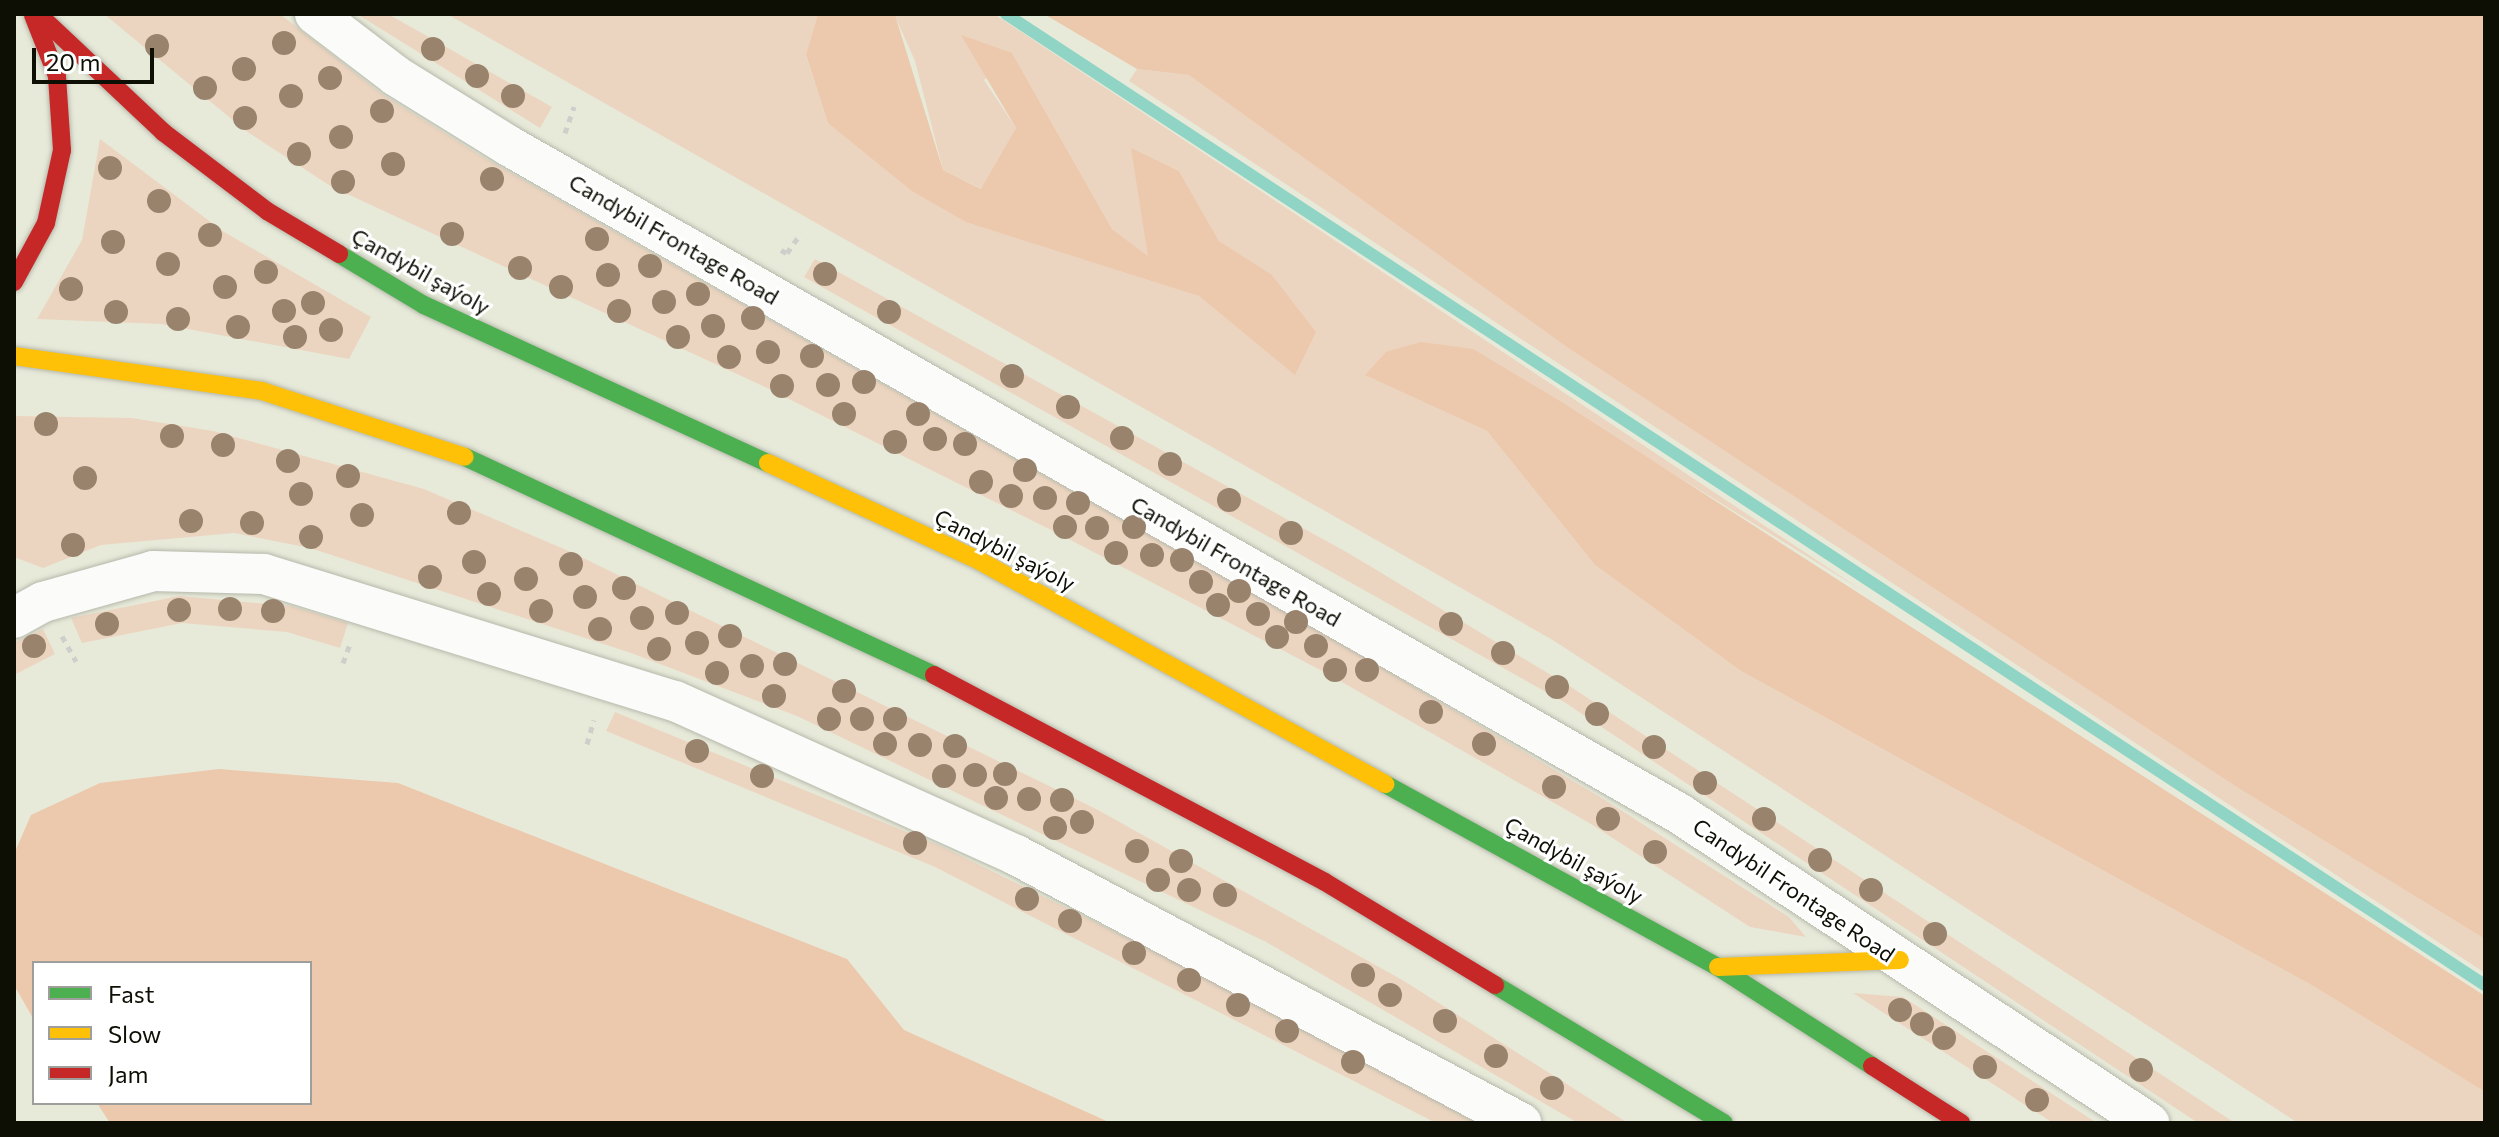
<!DOCTYPE html>
<meta charset="utf-8">
<style>
body{margin:0}
#map{position:relative;width:2499px;height:1137px;overflow:hidden;background:#e7ead9;font-family:Commissioner,sans-serif}
div>[style]{position:absolute}
.green>*{inset:0;background:#ecd5c0}
.forest>*{inset:0;background:#ecc8ac}
.stream>*{height:12px;margin:-6px;padding:0 6px;transform-origin:6px;border-radius:6px;background:#90d4c5}
.path>*{height:5px;margin-top:-2.5px;transform-origin:0;background:repeating-linear-gradient(90deg,#cecfca 0 6px,transparent 0 12px)}
.roads{filter:drop-shadow(0 0 2px #b6b8ab) drop-shadow(0 0 2px #b6b8ab)}
.street>*{height:40px;margin:-20px;padding:0 20px;transform-origin:20px;border-radius:20px;background:#fbfcf9}
.fast>*{height:18px;margin:-9px;padding:0 9px;transform-origin:9px;border-radius:9px;background:#4caf50}
.slow>*{height:18px;margin:-9px;padding:0 9px;transform-origin:9px;border-radius:9px;background:#ffc107}
.jam>*{height:18px;margin:-9px;padding:0 9px;transform-origin:9px;border-radius:9px;background:#c62828}
.trees>*{width:24px;height:24px;margin:-12px;border-radius:50%;background:#99836d}
span{translate:-50% -50%;white-space:nowrap;text-align:center;line-height:1.15;-webkit-text-stroke:6px #fff;paint-order:stroke}
.street-label{font-size:22px;color:#0d0f05}
.frame{position:absolute;inset:0;border:16px solid #0d0f05;pointer-events:none}
.legend{position:absolute;left:32px;top:961px;width:280px;height:144px;box-sizing:border-box;background:#fff;border:2px solid #9e9f9b;margin:0;padding:10px 14px;list-style:none;font-size:24px;color:#0d0f05}
.legend li{display:flex;align-items:center;gap:16px;height:40px}
.legend b{width:40px;border:2px solid #9e9f9b}
.scale{position:absolute;left:32px;top:48px;width:122px;height:36px;box-sizing:border-box;border:4px solid #0d0f05;border-top:0;padding-left:10px;font-size:24px;line-height:28px;white-space:nowrap;color:#0d0f05;-webkit-text-stroke:6px #fff;paint-order:stroke}
</style>
<div id="map">
<div class="green">
<div style="clip-path:polygon(104px 14px,280px 14px,382px 94px,483px 157px,1349px 648px,1605px 800px,1789px 917px,1806px 937px,1750px 927px,1591px 824px,1326px 673px,1059px 534px,765px 387px,332px 187px,246px 131px)"></div>
<div style="clip-path:polygon(357px 14px,388px 14px,552px 107px,540px 128px)"></div>
<div style="clip-path:polygon(447px 14px,818px 14px,806px 56px,828px 123px,1064px 249px,1199px 296px,1295px 374px,1271px 274px,1219px 241px,1179px 171px,1132px 149px,1149px 257px,1112px 229px,1012px 53px,984px 80px,1016px 128px,982px 189px,943px 170px,915px 61px,894px 14px,994px 14px,1863px 591px,1473px 350px,1366px 375px,1487px 431px,1595px 565px,1741px 671px,2315px 987px,2485px 1092px,2485px 1123px,2298px 1123px,1551px 639px)"></div>
<div style="clip-path:polygon(1137px 69px,1189px 75px,2243px 791px,2485px 939px,2485px 973px,1129px 81px)"></div>
<div style="clip-path:polygon(100px 139px,224px 232px,371px 317px,349px 359px,161px 324px,37px 319px,82px 240px)"></div>
<div style="clip-path:polygon(815px 259px,1350px 554px,1571px 687px,2235px 1123px,2198px 1123px,1564px 702px,804px 277px)"></div>
<div style="clip-path:polygon(14px 416px,132px 418px,213px 431px,424px 489px,571px 552px,1098px 810px,1404px 981px,1628px 1123px,1578px 1123px,1266px 942px,797px 716px,631px 653px,310px 548px,234px 533px,101px 545px,43px 568px,14px 557px)"></div>
<div style="clip-path:polygon(179px 596px,291px 606px,348px 623px,340px 648px,287px 632px,182px 623px,82px 643px,71px 618px)"></div>
<div style="clip-path:polygon(43px 629px,55px 654px,14px 675px,14px 643px)"></div>
<div style="clip-path:polygon(615px 712px,943px 847px,1223px 985px,1477px 1123px,1436px 1123px,935px 867px,606px 731px)"></div>
<div style="clip-path:polygon(1853px 993px,1903px 997px,2097px 1123px,2053px 1123px)"></div>
</div>
<div class="forest">
<div style="clip-path:polygon(818px 14px,895px 15px,943px 170px,981px 189px,1016px 128px,961px 35px,1012px 53px,1112px 229px,1148px 256px,1131px 148px,1179px 171px,1219px 241px,1271px 274px,1316px 332px,1295px 375px,1199px 296px,966px 222px,912px 191px,828px 123px,806px 55px)"></div>
<div style="clip-path:polygon(1044px 14px,2485px 14px,2485px 939px,2243px 791px,1567px 347px,1189px 75px,1137px 69px)"></div>
<div style="clip-path:polygon(1421px 342px,1473px 349px,1560px 401px,2485px 996px,2485px 1092px,2315px 987px,1741px 671px,1595px 565px,1487px 431px,1365px 375px,1386px 352px)"></div>
<div style="clip-path:polygon(219px 769px,398px 783px,847px 959px,904px 1030px,1111px 1123px,110px 1123px,97px 1103px,310px 1103px,310px 963px,34px 963px,34px 1020px,14px 985px,14px 854px,31px 815px,100px 783px)"></div>
</div>
<div class="stream">
<div style="left:1006px;top:14px;width:1769px;rotate:33.29deg"></div>
</div>
<div class="path">
<div style="left:565px;top:133px;width:28px;rotate:-71deg"></div>
<div style="left:781px;top:250px;width:7px;rotate:27deg"></div>
<div style="left:787px;top:253px;width:24px;rotate:-55deg"></div>
<div style="left:62px;top:636px;width:29px;rotate:61deg"></div>
<div style="left:343px;top:663px;width:23px;rotate:-70deg"></div>
<div style="left:587px;top:744px;width:25px;rotate:-74deg"></div>
</div>
<div class="roads">
<div class="street">
<div style="left:315px;top:14px;width:102px;rotate:37.4deg"></div>
<div style="left:396px;top:76px;width:133px;rotate:31.8deg"></div>
<div style="left:509px;top:146px;width:1348px;rotate:29.7deg"></div>
<div style="left:1680px;top:814px;width:562px;rotate:33.38deg"></div>
<div style="left:14px;top:618px;width:33px;rotate:-29deg"></div>
<div style="left:43px;top:602px;width:114px;rotate:-15.7deg"></div>
<div style="left:153px;top:571px;width:111px;rotate:1.5deg"></div>
<div style="left:264px;top:574px;width:430px;rotate:17.2deg"></div>
<div style="left:675px;top:701px;width:374px;rotate:24.3deg"></div>
<div style="left:1016px;top:855px;width:572px;rotate:27.95deg"></div>
</div>
<div class="fast">
<div style="left:339px;top:254px;width:99px;rotate:31deg"></div>
<div style="left:424px;top:305px;width:379px;rotate:24.7deg"></div>
<div style="left:465px;top:457px;width:517px;rotate:24.93deg"></div>
<div style="left:1385px;top:784px;width:380px;rotate:28.8deg"></div>
<div style="left:1718px;top:967px;width:183px;rotate:32.7deg"></div>
<div style="left:1495px;top:985px;width:267px;rotate:31.1deg"></div>
</div>
<div class="slow">
<div style="left:14px;top:356px;width:250px;rotate:8deg"></div>
<div style="left:262px;top:391px;width:213px;rotate:18deg"></div>
<div style="left:768px;top:463px;width:231px;rotate:24.8deg"></div>
<div style="left:978px;top:560px;width:465px;rotate:28.8deg"></div>
<div style="left:1718px;top:967px;width:182px;rotate:-2.2deg"></div>
</div>
<div class="jam">
<div style="left:38px;top:14px;width:172px;rotate:43.3deg"></div>
<div style="left:163px;top:132px;width:131px;rotate:37.2deg"></div>
<div style="left:267px;top:211px;width:84px;rotate:30.8deg"></div>
<div style="left:14px;top:282px;width:67px;rotate:-61.5deg"></div>
<div style="left:46px;top:223px;width:75px;rotate:-77.6deg"></div>
<div style="left:62px;top:150px;width:74px;rotate:-93.9deg"></div>
<div style="left:57px;top:76px;width:66px;rotate:-111.5deg"></div>
<div style="left:934px;top:675px;width:442px;rotate:27.9deg"></div>
<div style="left:1325px;top:882px;width:199px;rotate:31.2deg"></div>
<div style="left:1872px;top:1066px;width:106px;rotate:32.6deg"></div>
</div>
</div>
<div class="trees">
<div style="left:284px;top:43px"></div>
<div style="left:157px;top:46px"></div>
<div style="left:433px;top:49px"></div>
<div style="left:244px;top:69px"></div>
<div style="left:477px;top:76px"></div>
<div style="left:330px;top:78px"></div>
<div style="left:205px;top:88px"></div>
<div style="left:291px;top:96px"></div>
<div style="left:513px;top:96px"></div>
<div style="left:382px;top:111px"></div>
<div style="left:245px;top:118px"></div>
<div style="left:341px;top:137px"></div>
<div style="left:299px;top:154px"></div>
<div style="left:393px;top:164px"></div>
<div style="left:110px;top:168px"></div>
<div style="left:492px;top:179px"></div>
<div style="left:343px;top:182px"></div>
<div style="left:159px;top:201px"></div>
<div style="left:452px;top:234px"></div>
<div style="left:210px;top:235px"></div>
<div style="left:597px;top:239px"></div>
<div style="left:113px;top:242px"></div>
<div style="left:168px;top:264px"></div>
<div style="left:650px;top:266px"></div>
<div style="left:520px;top:268px"></div>
<div style="left:266px;top:272px"></div>
<div style="left:825px;top:274px"></div>
<div style="left:608px;top:275px"></div>
<div style="left:225px;top:287px"></div>
<div style="left:561px;top:287px"></div>
<div style="left:71px;top:289px"></div>
<div style="left:698px;top:294px"></div>
<div style="left:664px;top:302px"></div>
<div style="left:313px;top:303px"></div>
<div style="left:284px;top:311px"></div>
<div style="left:619px;top:311px"></div>
<div style="left:116px;top:312px"></div>
<div style="left:889px;top:312px"></div>
<div style="left:753px;top:318px"></div>
<div style="left:178px;top:319px"></div>
<div style="left:713px;top:326px"></div>
<div style="left:238px;top:327px"></div>
<div style="left:331px;top:330px"></div>
<div style="left:295px;top:337px"></div>
<div style="left:678px;top:337px"></div>
<div style="left:768px;top:352px"></div>
<div style="left:812px;top:356px"></div>
<div style="left:729px;top:357px"></div>
<div style="left:1012px;top:376px"></div>
<div style="left:864px;top:382px"></div>
<div style="left:828px;top:385px"></div>
<div style="left:782px;top:386px"></div>
<div style="left:1068px;top:407px"></div>
<div style="left:844px;top:414px"></div>
<div style="left:918px;top:414px"></div>
<div style="left:46px;top:424px"></div>
<div style="left:172px;top:436px"></div>
<div style="left:1122px;top:438px"></div>
<div style="left:935px;top:439px"></div>
<div style="left:895px;top:442px"></div>
<div style="left:965px;top:444px"></div>
<div style="left:223px;top:445px"></div>
<div style="left:288px;top:461px"></div>
<div style="left:1170px;top:464px"></div>
<div style="left:1025px;top:470px"></div>
<div style="left:348px;top:476px"></div>
<div style="left:85px;top:478px"></div>
<div style="left:981px;top:482px"></div>
<div style="left:301px;top:494px"></div>
<div style="left:1011px;top:496px"></div>
<div style="left:1045px;top:498px"></div>
<div style="left:1229px;top:500px"></div>
<div style="left:1078px;top:503px"></div>
<div style="left:459px;top:513px"></div>
<div style="left:362px;top:515px"></div>
<div style="left:191px;top:521px"></div>
<div style="left:252px;top:523px"></div>
<div style="left:1065px;top:527px"></div>
<div style="left:1134px;top:527px"></div>
<div style="left:1097px;top:528px"></div>
<div style="left:1291px;top:533px"></div>
<div style="left:311px;top:537px"></div>
<div style="left:73px;top:545px"></div>
<div style="left:1116px;top:553px"></div>
<div style="left:1152px;top:555px"></div>
<div style="left:1182px;top:560px"></div>
<div style="left:474px;top:562px"></div>
<div style="left:571px;top:564px"></div>
<div style="left:430px;top:577px"></div>
<div style="left:526px;top:579px"></div>
<div style="left:1201px;top:582px"></div>
<div style="left:624px;top:588px"></div>
<div style="left:1239px;top:591px"></div>
<div style="left:489px;top:594px"></div>
<div style="left:585px;top:597px"></div>
<div style="left:1218px;top:605px"></div>
<div style="left:230px;top:609px"></div>
<div style="left:179px;top:610px"></div>
<div style="left:273px;top:611px"></div>
<div style="left:541px;top:611px"></div>
<div style="left:677px;top:613px"></div>
<div style="left:1258px;top:614px"></div>
<div style="left:642px;top:618px"></div>
<div style="left:1296px;top:622px"></div>
<div style="left:107px;top:624px"></div>
<div style="left:1451px;top:624px"></div>
<div style="left:600px;top:629px"></div>
<div style="left:730px;top:636px"></div>
<div style="left:1277px;top:637px"></div>
<div style="left:697px;top:643px"></div>
<div style="left:34px;top:646px"></div>
<div style="left:1316px;top:646px"></div>
<div style="left:659px;top:649px"></div>
<div style="left:1503px;top:653px"></div>
<div style="left:785px;top:664px"></div>
<div style="left:752px;top:666px"></div>
<div style="left:1335px;top:670px"></div>
<div style="left:1367px;top:670px"></div>
<div style="left:717px;top:673px"></div>
<div style="left:1557px;top:687px"></div>
<div style="left:844px;top:691px"></div>
<div style="left:774px;top:696px"></div>
<div style="left:1431px;top:712px"></div>
<div style="left:1597px;top:714px"></div>
<div style="left:829px;top:719px"></div>
<div style="left:862px;top:719px"></div>
<div style="left:895px;top:719px"></div>
<div style="left:885px;top:744px"></div>
<div style="left:1484px;top:744px"></div>
<div style="left:920px;top:745px"></div>
<div style="left:955px;top:746px"></div>
<div style="left:1654px;top:747px"></div>
<div style="left:697px;top:751px"></div>
<div style="left:1005px;top:774px"></div>
<div style="left:975px;top:775px"></div>
<div style="left:762px;top:776px"></div>
<div style="left:944px;top:776px"></div>
<div style="left:1705px;top:783px"></div>
<div style="left:1554px;top:787px"></div>
<div style="left:996px;top:798px"></div>
<div style="left:1029px;top:799px"></div>
<div style="left:1062px;top:800px"></div>
<div style="left:1608px;top:819px"></div>
<div style="left:1764px;top:819px"></div>
<div style="left:1082px;top:822px"></div>
<div style="left:1055px;top:828px"></div>
<div style="left:915px;top:843px"></div>
<div style="left:1137px;top:851px"></div>
<div style="left:1655px;top:852px"></div>
<div style="left:1820px;top:860px"></div>
<div style="left:1181px;top:861px"></div>
<div style="left:1158px;top:880px"></div>
<div style="left:1189px;top:890px"></div>
<div style="left:1871px;top:890px"></div>
<div style="left:1225px;top:895px"></div>
<div style="left:1027px;top:899px"></div>
<div style="left:1070px;top:921px"></div>
<div style="left:1935px;top:934px"></div>
<div style="left:1134px;top:953px"></div>
<div style="left:1363px;top:975px"></div>
<div style="left:1189px;top:980px"></div>
<div style="left:1390px;top:995px"></div>
<div style="left:1238px;top:1005px"></div>
<div style="left:1900px;top:1010px"></div>
<div style="left:1445px;top:1021px"></div>
<div style="left:1922px;top:1024px"></div>
<div style="left:1287px;top:1031px"></div>
<div style="left:1944px;top:1038px"></div>
<div style="left:1496px;top:1056px"></div>
<div style="left:1353px;top:1062px"></div>
<div style="left:1985px;top:1067px"></div>
<div style="left:2141px;top:1070px"></div>
<div style="left:1552px;top:1088px"></div>
<div style="left:2037px;top:1100px"></div>
</div>
<div class="street-label">
<span style="left:674px;top:239px;rotate:30deg">Candybil Frontage Road</span>
<span style="left:421px;top:271px;rotate:29deg">Çandybil şaýoly</span>
<span style="left:1005px;top:550px;rotate:27deg">Çandybil şaýoly</span>
<span style="left:1236px;top:561px;rotate:30deg">Candybil Frontage Road</span>
<span style="left:1574px;top:860px;rotate:29deg">Çandybil şaýoly</span>
<span style="left:1794px;top:890px;rotate:34deg">Candybil Frontage Road</span>
</div>
<div class="frame"></div>
<ul class="legend">
<li><b style="height:10px;background:#4caf50"></b>Fast</li>
<li><b style="height:10px;background:#ffc107"></b>Slow</li>
<li><b style="height:10px;background:#c62828"></b>Jam</li>
</ul>
<div class="scale">20 m</div>
</div>
